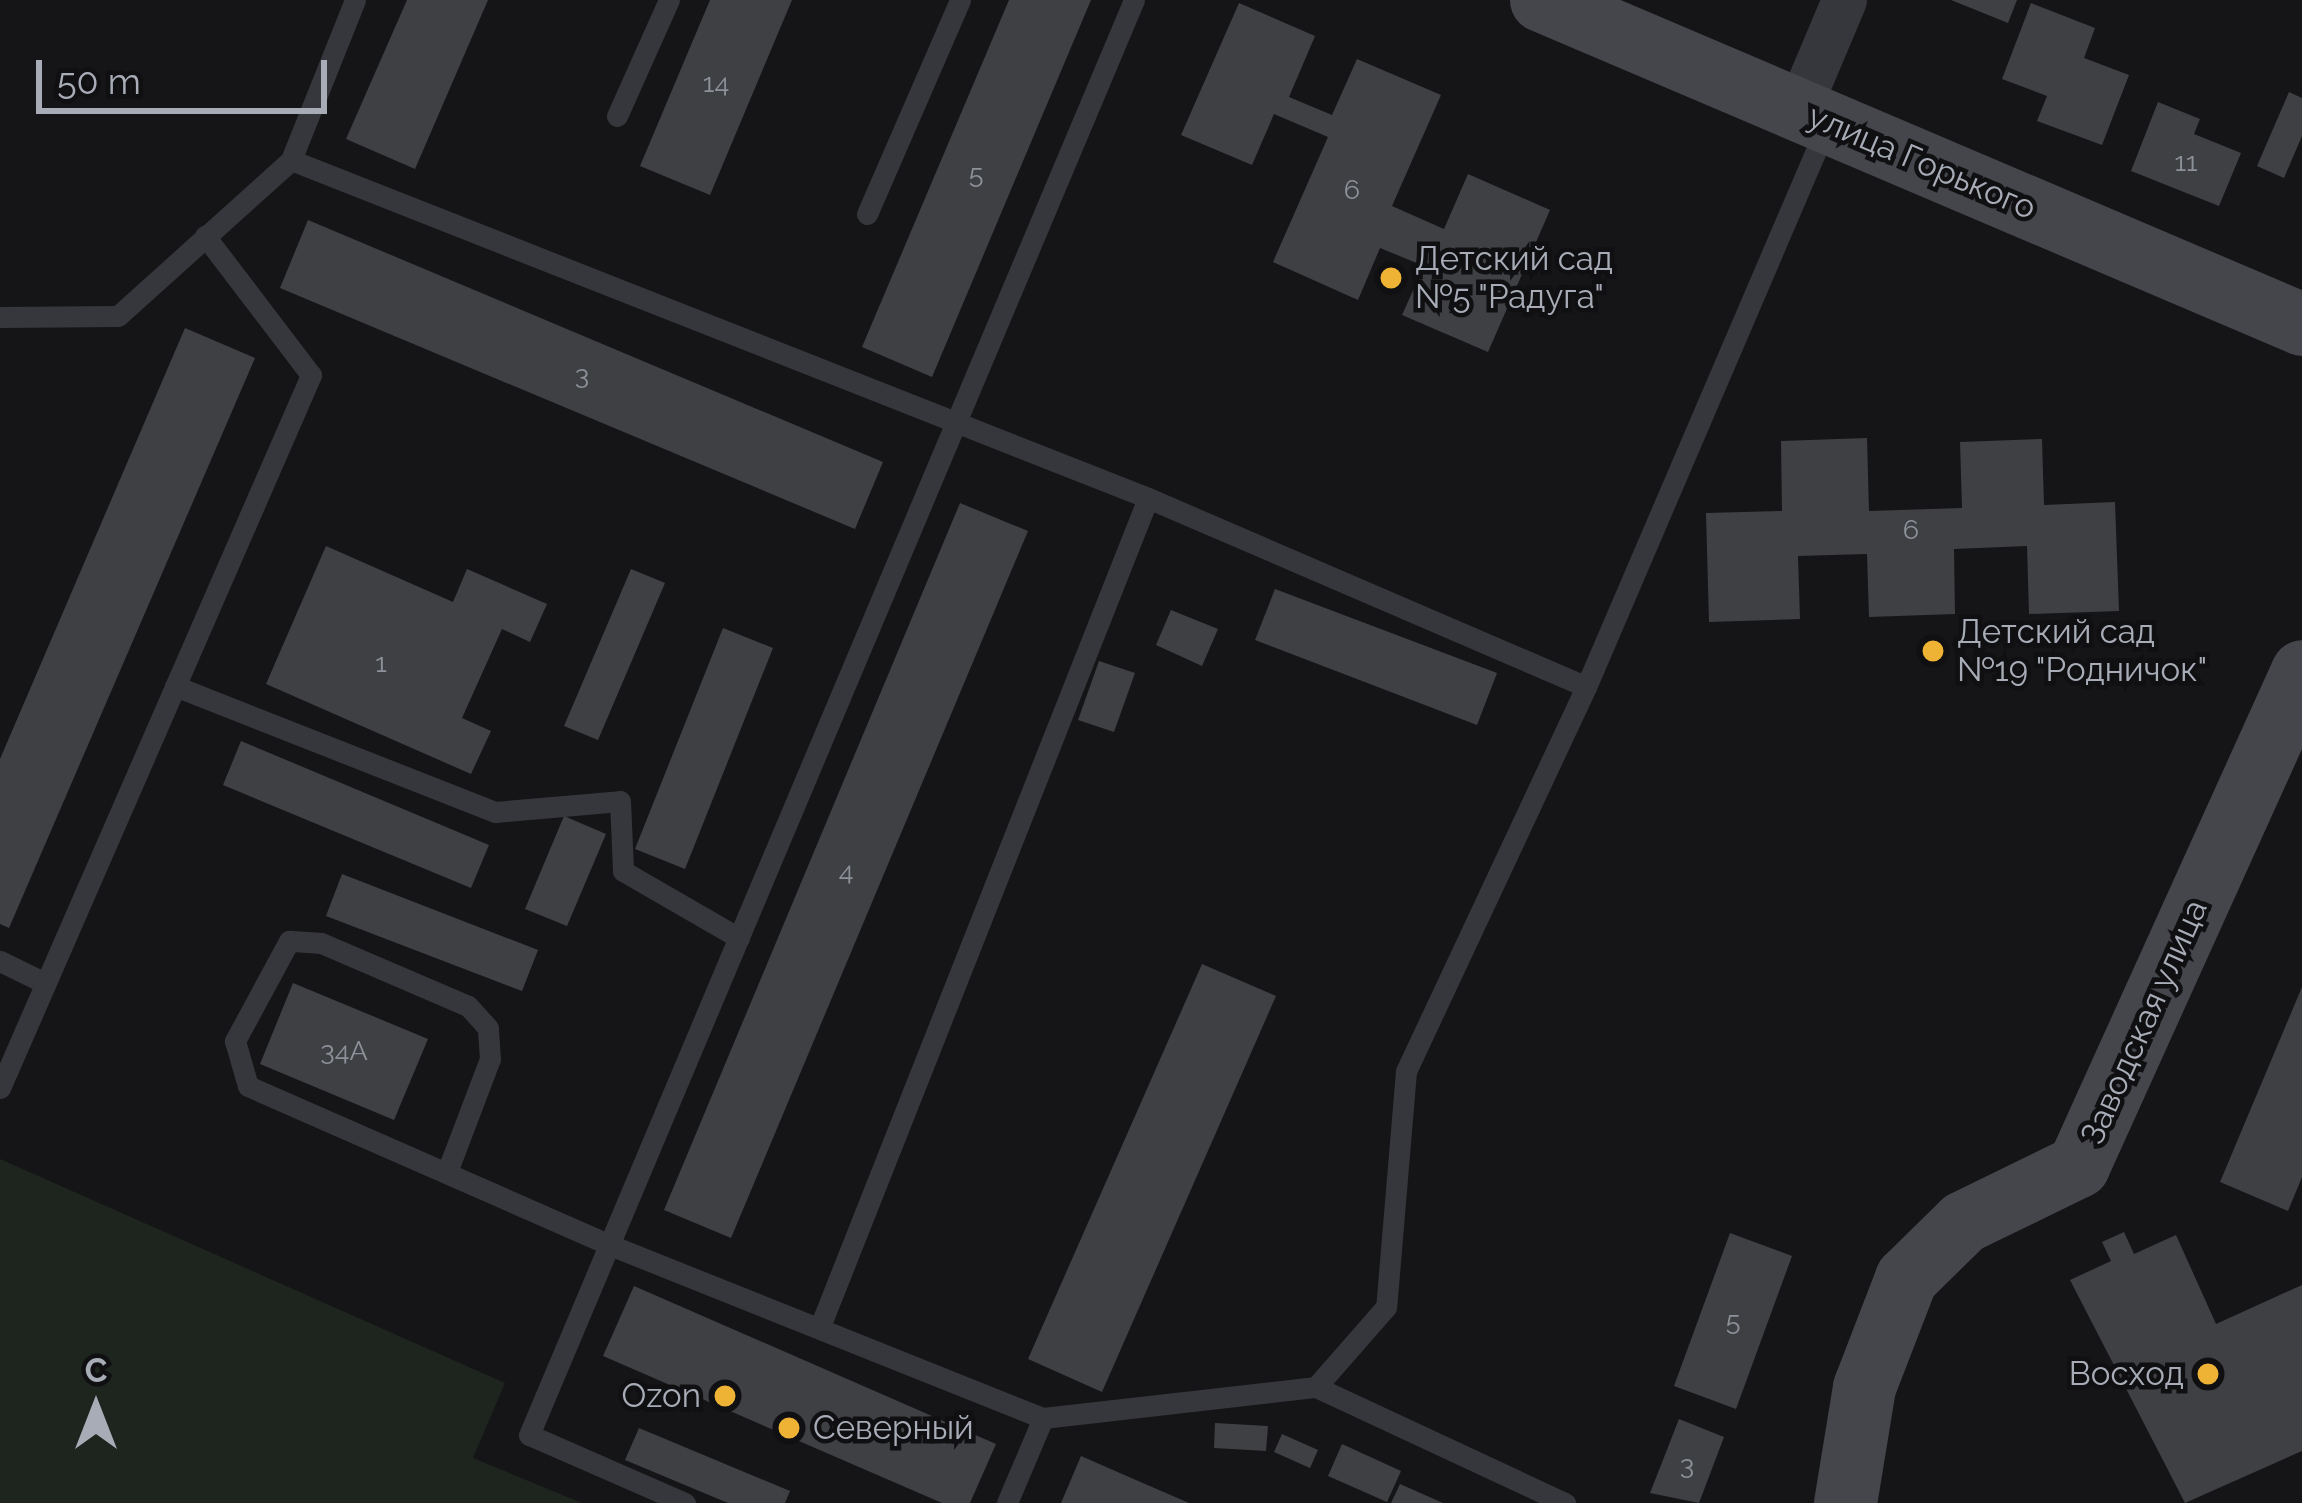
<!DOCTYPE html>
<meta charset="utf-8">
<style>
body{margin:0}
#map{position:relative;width:2302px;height:1503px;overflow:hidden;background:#151517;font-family:Raleway,sans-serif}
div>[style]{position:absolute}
.green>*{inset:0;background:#1d251e}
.building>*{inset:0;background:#3f4044}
.lane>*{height:21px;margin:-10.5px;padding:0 10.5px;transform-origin:10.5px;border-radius:10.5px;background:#36373c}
.street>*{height:45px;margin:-22.5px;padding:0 22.5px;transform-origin:22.5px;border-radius:22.5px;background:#36373c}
.secondary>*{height:63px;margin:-31.5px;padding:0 31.5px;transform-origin:31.5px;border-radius:31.5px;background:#44464c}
.dots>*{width:33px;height:33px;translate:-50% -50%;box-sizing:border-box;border:6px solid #101012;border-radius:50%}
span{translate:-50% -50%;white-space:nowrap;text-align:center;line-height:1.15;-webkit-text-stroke:9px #101012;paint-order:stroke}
.number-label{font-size:27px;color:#8d919a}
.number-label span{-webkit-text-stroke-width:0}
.street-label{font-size:33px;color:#a7acb7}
.poi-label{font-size:33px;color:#a7acb7}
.left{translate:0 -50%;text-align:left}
.right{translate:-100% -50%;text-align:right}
.north{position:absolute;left:36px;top:1347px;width:120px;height:120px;-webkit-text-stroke:9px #101012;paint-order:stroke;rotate:0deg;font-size:33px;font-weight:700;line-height:48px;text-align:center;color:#a7acb7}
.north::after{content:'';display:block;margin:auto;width:42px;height:54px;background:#a7acb7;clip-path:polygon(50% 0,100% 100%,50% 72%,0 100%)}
.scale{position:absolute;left:36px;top:60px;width:291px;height:54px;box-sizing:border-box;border:6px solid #a7acb7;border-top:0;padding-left:15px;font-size:36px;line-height:42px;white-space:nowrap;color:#a7acb7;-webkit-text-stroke:9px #101012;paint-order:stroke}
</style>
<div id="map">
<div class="green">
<div style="clip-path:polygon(0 1159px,505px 1383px,473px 1458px,582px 1503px,0 1503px)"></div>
</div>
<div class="building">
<div style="clip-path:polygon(407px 0,488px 0,415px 169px,346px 139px)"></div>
<div style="clip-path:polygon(710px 0,792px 0,710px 195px,640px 166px)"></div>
<div style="clip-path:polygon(1009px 0,1091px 0,932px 377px,862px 347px)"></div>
<div style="clip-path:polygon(1951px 0,2017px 0,2008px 23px)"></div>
<div style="clip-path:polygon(1239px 3px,1315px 36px,1289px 97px,1332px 115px,1357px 59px,1441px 95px,1392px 206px,1444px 229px,1468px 174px,1550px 210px,1488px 352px,1402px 315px,1424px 266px,1380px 248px,1358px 300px,1273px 262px,1328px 137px,1274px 114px,1252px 165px,1181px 135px)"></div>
<div style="clip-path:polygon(2031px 3px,2095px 28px,2084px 58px,2129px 75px,2102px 145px,2037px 121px,2047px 96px,2002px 79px)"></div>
<div style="clip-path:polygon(2289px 92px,2302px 98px,2302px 136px,2284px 178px,2257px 166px)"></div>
<div style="clip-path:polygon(2158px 102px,2200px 119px,2194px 134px,2241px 153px,2219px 206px,2131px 171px)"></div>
<div style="clip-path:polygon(308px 220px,883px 462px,855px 529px,280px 288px)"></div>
<div style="clip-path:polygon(185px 328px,255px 358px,9px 928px,0 924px,0 759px)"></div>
<div style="clip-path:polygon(1867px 438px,1869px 511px,1962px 508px,1960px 442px,2042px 439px,2044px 505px,2115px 502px,2119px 611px,2029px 614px,2027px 546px,1954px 549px,1955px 614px,1869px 617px,1867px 554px,1798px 556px,1800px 619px,1709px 622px,1706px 513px,1782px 511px,1781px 441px)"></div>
<div style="clip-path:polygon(960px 503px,1028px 531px,731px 1238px,664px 1210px)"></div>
<div style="clip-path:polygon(326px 546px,453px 602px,467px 569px,547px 604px,530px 642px,502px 629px,462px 718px,491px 731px,471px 774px,266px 684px)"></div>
<div style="clip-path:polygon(631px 569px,665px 583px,598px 740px,564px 726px)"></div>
<div style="clip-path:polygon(1275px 589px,1497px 673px,1477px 725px,1255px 640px)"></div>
<div style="clip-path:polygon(1171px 610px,1218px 629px,1202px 666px,1156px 645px)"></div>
<div style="clip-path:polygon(723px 628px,773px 648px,685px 869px,635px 849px)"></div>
<div style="clip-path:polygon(1099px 661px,1135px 673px,1114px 732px,1078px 720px)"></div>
<div style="clip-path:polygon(241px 741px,489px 845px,471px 888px,223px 785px)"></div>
<div style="clip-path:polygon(564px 816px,606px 834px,567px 926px,525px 909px)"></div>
<div style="clip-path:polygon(342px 874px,538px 950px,522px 991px,326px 916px)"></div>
<div style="clip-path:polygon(1202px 964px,1276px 996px,1102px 1392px,1028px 1359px)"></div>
<div style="clip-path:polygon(293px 983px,428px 1039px,394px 1120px,260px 1064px)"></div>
<div style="clip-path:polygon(2302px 987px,2302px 1177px,2288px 1211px,2220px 1182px)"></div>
<div style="clip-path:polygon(2124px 1232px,2134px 1254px,2176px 1235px,2216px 1324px,2302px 1285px,2302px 1451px,2185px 1503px,2070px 1280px,2111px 1261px,2102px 1242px)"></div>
<div style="clip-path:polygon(1730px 1233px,1792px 1256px,1736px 1409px,1674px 1386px)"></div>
<div style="clip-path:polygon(634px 1286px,996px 1444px,970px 1503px,942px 1503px,603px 1356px)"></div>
<div style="clip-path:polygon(1679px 1419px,1724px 1437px,1699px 1503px,1650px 1493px)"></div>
<div style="clip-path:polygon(1215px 1423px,1268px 1426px,1266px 1451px,1214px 1448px)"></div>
<div style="clip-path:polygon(639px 1428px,790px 1491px,785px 1503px,728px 1503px,625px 1460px)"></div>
<div style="clip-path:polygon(1282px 1434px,1318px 1450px,1310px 1468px,1274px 1452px)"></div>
<div style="clip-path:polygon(1342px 1444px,1401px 1471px,1387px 1502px,1328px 1476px)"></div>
<div style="clip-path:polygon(1081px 1456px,1129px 1477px,1189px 1503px,1061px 1503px)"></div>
<div style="clip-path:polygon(1400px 1484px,1443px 1503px,1391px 1503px)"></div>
</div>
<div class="lane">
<div style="left:617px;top:116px;width:127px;rotate:-65.9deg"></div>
<div style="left:291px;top:160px;width:921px;rotate:21.52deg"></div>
<div style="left:867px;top:214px;width:233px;rotate:-66.5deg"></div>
<div style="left:0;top:317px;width:118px;rotate:-0.5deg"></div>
<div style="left:118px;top:316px;width:233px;rotate:-42deg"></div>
<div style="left:291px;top:160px;width:172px;rotate:-68.2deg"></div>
<div style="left:175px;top:686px;width:344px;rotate:21.5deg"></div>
<div style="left:495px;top:812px;width:125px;rotate:-5deg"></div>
<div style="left:620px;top:801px;width:70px;rotate:87.5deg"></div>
<div style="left:623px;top:871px;width:134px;rotate:30deg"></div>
<div style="left:1586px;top:687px;width:611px;rotate:-66.79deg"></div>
<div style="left:0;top:961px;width:50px;rotate:26.1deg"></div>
<div style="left:0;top:1088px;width:778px;rotate:-66.43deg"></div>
<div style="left:311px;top:375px;width:175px;rotate:-127.3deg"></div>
<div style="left:447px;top:1172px;width:121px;rotate:-69.2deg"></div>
<div style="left:490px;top:1059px;width:31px;rotate:-94deg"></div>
<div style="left:488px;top:1028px;width:30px;rotate:-132deg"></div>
<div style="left:468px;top:1006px;width:160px;rotate:-156.8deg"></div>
<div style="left:321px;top:943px;width:32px;rotate:-176deg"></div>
<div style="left:289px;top:941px;width:114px;rotate:118.4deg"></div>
<div style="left:235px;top:1041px;width:47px;rotate:73.9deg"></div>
<div style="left:248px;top:1086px;width:395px;rotate:23.7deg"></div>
<div style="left:610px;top:1245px;width:466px;rotate:21.8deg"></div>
<div style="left:1043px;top:1418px;width:92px;rotate:113deg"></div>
<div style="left:821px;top:1324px;width:888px;rotate:-68.4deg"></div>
<div style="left:1148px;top:498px;width:477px;rotate:23.3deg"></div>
<div style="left:1586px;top:687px;width:424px;rotate:115.1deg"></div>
<div style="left:1406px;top:1071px;width:237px;rotate:94.8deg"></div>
<div style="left:1386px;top:1307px;width:106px;rotate:131.2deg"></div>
<div style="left:1043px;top:1418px;width:275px;rotate:-6.5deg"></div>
<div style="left:1316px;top:1387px;width:275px;rotate:25deg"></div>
<div style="left:685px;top:1503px;width:170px;rotate:-156.4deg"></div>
<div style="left:529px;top:1435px;width:1557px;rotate:-67.14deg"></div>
</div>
<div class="street">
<div style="left:1798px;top:109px;width:118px;rotate:-67.1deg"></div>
</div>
<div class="secondary">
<div style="left:1541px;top:0;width:827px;rotate:23.06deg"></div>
<div style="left:1845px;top:1503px;width:118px;rotate:-80.7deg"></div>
<div style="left:1864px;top:1387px;width:117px;rotate:-68.9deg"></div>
<div style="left:1906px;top:1278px;width:80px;rotate:-44.5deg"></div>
<div style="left:1963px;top:1222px;width:128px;rotate:-26deg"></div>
<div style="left:2078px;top:1166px;width:543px;rotate:-65.65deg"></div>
</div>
<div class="dots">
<div style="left:1391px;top:278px;background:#eeb235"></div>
<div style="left:1933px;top:651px;background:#eeb235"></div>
<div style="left:2208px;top:1374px;background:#eeb235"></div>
<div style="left:725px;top:1396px;background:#eeb235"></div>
<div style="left:789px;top:1428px;background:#eeb235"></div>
</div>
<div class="number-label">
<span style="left:716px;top:83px">14</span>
<span style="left:2186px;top:162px">11</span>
<span style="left:976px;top:174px">5</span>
<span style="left:1352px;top:190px">6</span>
<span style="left:582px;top:375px">3</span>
<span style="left:1911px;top:530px">6</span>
<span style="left:381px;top:663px">1</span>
<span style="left:846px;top:871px">4</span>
<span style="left:344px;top:1051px">34А</span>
<span style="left:1733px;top:1321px">5</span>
<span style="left:1687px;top:1465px">3</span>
</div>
<div class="street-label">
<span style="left:1922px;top:162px;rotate:23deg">улица Горького</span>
<span style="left:2144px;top:1022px;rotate:-66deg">Заводская улица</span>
</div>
<div class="poi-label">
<span class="left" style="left:1415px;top:278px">Детский сад<br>№5 "Радуга"</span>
<span class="left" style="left:1957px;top:651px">Детский сад<br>№19 "Родничок"</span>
<span class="right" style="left:2184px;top:1374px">Восход</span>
<span class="right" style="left:701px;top:1396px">Ozon</span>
<span class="left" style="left:813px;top:1428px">Северный</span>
</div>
<div class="north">С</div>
<div class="scale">50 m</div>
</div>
